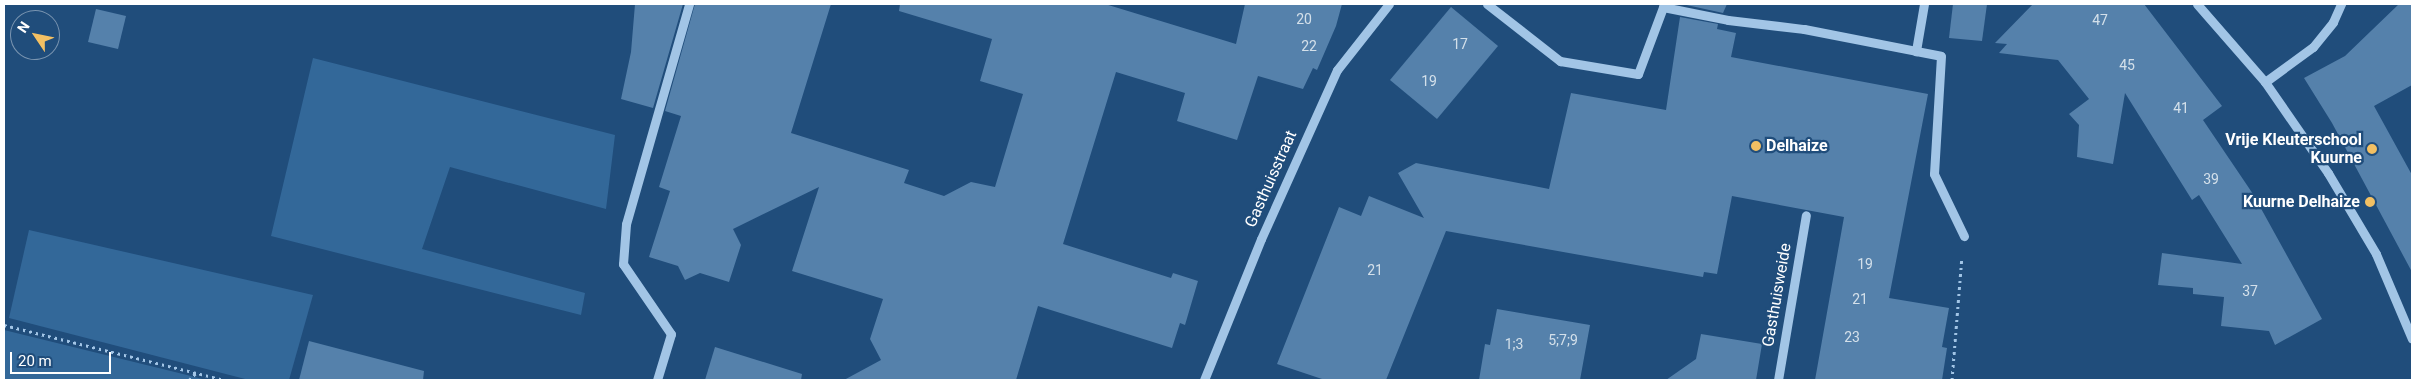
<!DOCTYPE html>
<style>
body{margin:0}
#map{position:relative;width:2416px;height:384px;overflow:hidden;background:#204d7b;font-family:Roboto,sans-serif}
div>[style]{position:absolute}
.green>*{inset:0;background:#336899}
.building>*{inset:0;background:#5581ab}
.path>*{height:3px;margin-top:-1.5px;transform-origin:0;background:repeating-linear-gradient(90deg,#a2c5e6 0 2.5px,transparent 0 6.5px)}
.minor>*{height:9px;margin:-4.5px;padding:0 4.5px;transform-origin:4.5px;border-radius:4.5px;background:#a2c5e6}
.dots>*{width:14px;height:14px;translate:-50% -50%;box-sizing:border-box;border:2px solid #204d7b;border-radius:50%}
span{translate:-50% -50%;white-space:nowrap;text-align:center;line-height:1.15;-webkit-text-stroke:4.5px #204d7b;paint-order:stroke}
.number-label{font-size:14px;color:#d4e0ea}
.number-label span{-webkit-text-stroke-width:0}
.poi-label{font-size:16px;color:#fff;font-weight:700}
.right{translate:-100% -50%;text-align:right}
.left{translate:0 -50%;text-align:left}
.street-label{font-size:16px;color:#fff}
.frame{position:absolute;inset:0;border:5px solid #fff;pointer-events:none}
.north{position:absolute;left:10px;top:10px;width:50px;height:50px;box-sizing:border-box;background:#204d7b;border:1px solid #7994b0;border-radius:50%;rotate:304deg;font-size:14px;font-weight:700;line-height:20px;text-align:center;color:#fff}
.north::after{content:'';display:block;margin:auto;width:18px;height:22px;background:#f3c063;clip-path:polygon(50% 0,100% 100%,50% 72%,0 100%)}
.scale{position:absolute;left:10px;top:352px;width:101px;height:22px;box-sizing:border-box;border:2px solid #fff;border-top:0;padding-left:6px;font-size:15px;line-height:18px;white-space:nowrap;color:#fff;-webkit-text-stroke:4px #204d7b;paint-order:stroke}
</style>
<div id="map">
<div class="green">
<div style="clip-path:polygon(313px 58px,615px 135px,606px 209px,450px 167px,422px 249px,585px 293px,581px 315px,271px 236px)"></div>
<div style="clip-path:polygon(29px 230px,313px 295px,289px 380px,249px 380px,9px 318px)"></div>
<div style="clip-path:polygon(4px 330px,187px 375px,206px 380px,4px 380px)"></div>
</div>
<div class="building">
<div style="clip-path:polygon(635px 4px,683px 4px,653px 108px,621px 99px,631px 52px)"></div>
<div style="clip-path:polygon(695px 4px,831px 4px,791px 133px,909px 170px,904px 183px,944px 196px,971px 182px,995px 187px,1023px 94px,980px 81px,992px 39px,899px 11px,900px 4px,1105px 4px,1236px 44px,1245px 4px,1342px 4px,1336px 26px,1317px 70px,1313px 68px,1303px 89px,1258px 76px,1237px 140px,1177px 121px,1185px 93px,1116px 72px,1063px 244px,1171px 278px,1173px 273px,1198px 281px,1185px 325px,1180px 323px,1172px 348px,1038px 306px,1016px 380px,844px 380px,881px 360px,870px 339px,883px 299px,792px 271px,819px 187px,733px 229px,741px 245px,729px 282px,700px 273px,685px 280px,678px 266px,649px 257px,670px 191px,659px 187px,681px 116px,665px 111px)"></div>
<div style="clip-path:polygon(1682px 4px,1727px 4px,1723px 13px)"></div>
<div style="clip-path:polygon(1953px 4px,1987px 4px,1982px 41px,1949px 38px)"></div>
<div style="clip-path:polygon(2033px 4px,2144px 4px,2222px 106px,2203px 120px,2253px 194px,2322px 319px,2275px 345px,2269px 331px,2221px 326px,2224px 297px,2193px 294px,2193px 288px,2158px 285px,2162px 253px,2242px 264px,2199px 195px,2192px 200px,2125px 93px,2113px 164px,2077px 157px,2079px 125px,2069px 114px,2089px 99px,2058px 60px,1999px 53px,2007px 44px,1995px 43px)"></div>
<div style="clip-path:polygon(2399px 4px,2412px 4px,2412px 85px,2374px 106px,2412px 175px,2412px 272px,2332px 123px,2304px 78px,2345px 56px)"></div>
<div style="clip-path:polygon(1451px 7px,1498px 46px,1437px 119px,1390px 80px)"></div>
<div style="clip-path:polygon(96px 9px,126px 16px,118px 49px,88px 42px)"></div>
<div style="clip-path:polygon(1680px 17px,1718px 24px,1717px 29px,1736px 33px,1731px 57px,1928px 94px,1889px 298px,1949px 308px,1942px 347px,1947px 348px,1942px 380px,1815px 380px,1844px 217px,1732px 196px,1717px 274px,1704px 272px,1703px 277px,1446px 231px,1386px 380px,1325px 380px,1277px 364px,1339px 207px,1361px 216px,1369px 196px,1424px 218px,1398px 173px,1416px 163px,1549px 189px,1571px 93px,1666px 110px)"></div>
<div style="clip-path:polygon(1497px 309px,1590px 325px,1580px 380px,1479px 380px,1485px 344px,1490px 345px)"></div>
<div style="clip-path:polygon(1701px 334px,1762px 344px,1756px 380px,1666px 380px,1696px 359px)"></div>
<div style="clip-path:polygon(309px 341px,424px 371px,423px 380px,299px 380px)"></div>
<div style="clip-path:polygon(715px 347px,802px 374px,801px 380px,705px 380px)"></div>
</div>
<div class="path">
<div style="left:4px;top:325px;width:228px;rotate:14deg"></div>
<div style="left:189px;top:380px;width:10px;rotate:-45deg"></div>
<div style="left:1952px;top:380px;width:123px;rotate:-85.4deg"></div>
</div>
<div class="minor">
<div style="left:1487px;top:4px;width:93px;rotate:38deg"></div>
<div style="left:1560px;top:61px;width:79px;rotate:9.5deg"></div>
<div style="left:1638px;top:74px;width:72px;rotate:-69.5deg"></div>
<div style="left:1663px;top:7px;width:66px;rotate:11.3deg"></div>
<div style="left:1728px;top:20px;width:77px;rotate:6.8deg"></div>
<div style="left:1804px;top:29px;width:114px;rotate:11.1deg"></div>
<div style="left:1924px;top:4px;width:48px;rotate:99.7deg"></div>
<div style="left:1916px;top:51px;width:25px;rotate:11deg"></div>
<div style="left:1941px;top:56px;width:118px;rotate:93.4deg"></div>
<div style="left:1934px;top:174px;width:69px;rotate:64.2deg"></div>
<div style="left:2197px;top:4px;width:103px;rotate:48.9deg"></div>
<div style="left:2265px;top:82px;width:111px;rotate:55.3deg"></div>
<div style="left:2328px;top:173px;width:94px;rotate:59.3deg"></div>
<div style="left:2376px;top:254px;width:92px;rotate:67deg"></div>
<div style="left:2265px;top:82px;width:59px;rotate:-36.1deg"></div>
<div style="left:2313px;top:47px;width:32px;rotate:-51deg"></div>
<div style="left:2333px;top:22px;width:20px;rotate:-66deg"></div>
<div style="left:657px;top:380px;width:48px;rotate:-73.1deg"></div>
<div style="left:671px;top:334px;width:85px;rotate:-124.4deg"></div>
<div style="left:623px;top:264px;width:40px;rotate:-85.7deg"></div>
<div style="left:626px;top:224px;width:229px;rotate:-74deg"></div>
<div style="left:1204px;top:380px;width:152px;rotate:-68deg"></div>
<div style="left:1261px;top:239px;width:185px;rotate:-65.8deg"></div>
<div style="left:1337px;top:70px;width:84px;rotate:-51.8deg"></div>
<div style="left:1778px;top:380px;width:167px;rotate:-80.4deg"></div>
</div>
<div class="dots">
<div style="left:1756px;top:146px;background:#f3c063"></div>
<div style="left:2372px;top:149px;background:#f3c063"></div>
<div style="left:2370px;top:202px;background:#f3c063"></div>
</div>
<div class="number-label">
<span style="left:1304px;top:19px">20</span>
<span style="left:2100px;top:20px">47</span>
<span style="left:1460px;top:44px">17</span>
<span style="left:1309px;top:46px">22</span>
<span style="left:2127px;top:65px">45</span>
<span style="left:1429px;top:81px">19</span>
<span style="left:2181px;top:108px">41</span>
<span style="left:2211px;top:179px">39</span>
<span style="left:1865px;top:264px">19</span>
<span style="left:1375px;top:270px">21</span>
<span style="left:2250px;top:291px">37</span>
<span style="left:1860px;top:299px">21</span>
<span style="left:1852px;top:337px">23</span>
<span style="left:1563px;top:340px">5;7;9</span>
<span style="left:1514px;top:344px">1;3</span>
</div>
<div class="poi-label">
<span class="right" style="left:2362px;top:149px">Vrije Kleuterschool<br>Kuurne</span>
<span class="left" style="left:1766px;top:146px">Delhaize</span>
<span class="right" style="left:2360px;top:202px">Kuurne Delhaize</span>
</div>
<div class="street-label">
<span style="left:1271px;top:179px;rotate:-66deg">Gasthuisstraat</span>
<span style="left:1777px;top:295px;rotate:-80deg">Gasthuisweide</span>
</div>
<div class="frame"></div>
<div class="north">N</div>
<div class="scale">20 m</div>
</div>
